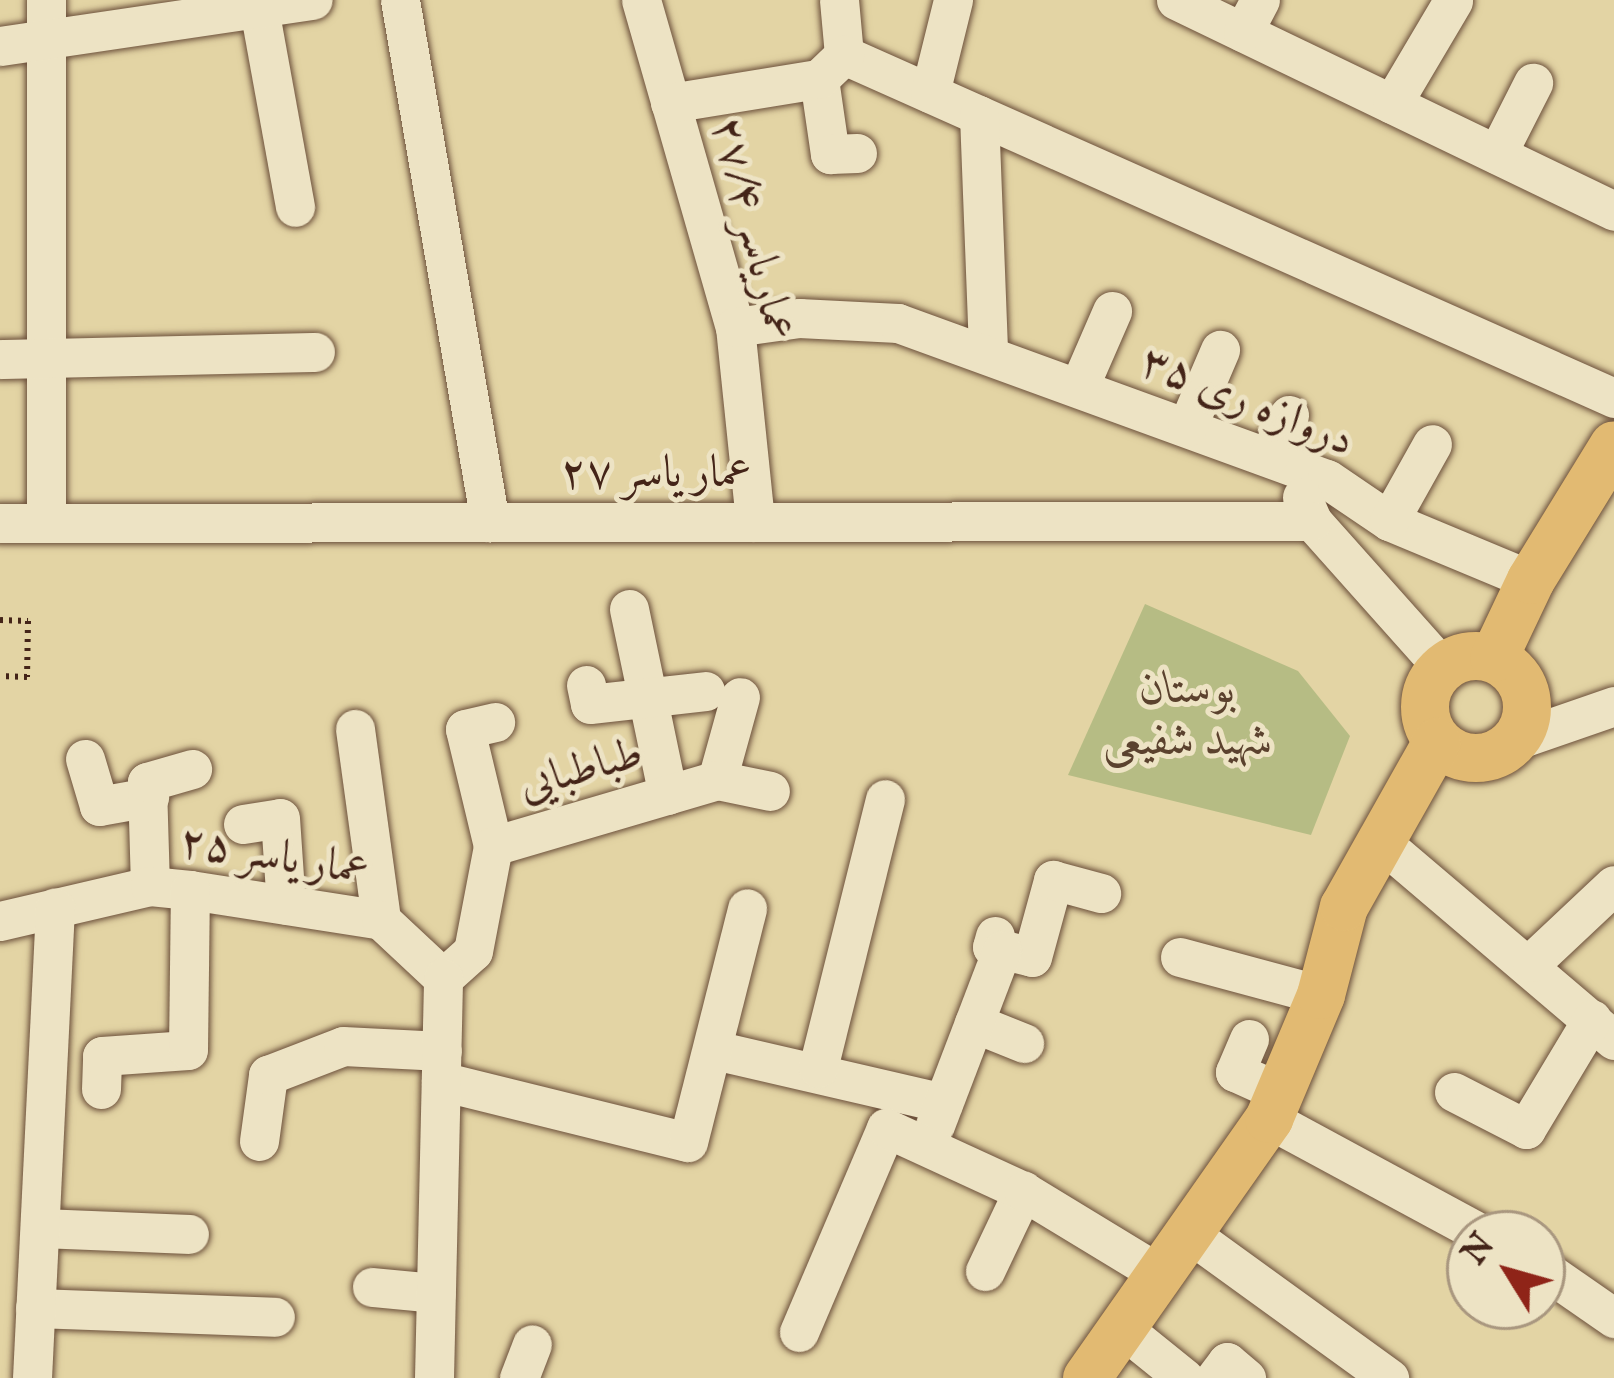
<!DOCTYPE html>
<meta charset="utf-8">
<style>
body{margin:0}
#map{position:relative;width:1614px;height:1378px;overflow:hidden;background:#e3d4a4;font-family:"IM FELL English",Amiri,serif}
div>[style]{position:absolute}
.green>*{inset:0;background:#b6bc84}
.path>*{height:6px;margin-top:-3px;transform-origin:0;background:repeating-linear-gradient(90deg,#442418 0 3px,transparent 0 9px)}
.roads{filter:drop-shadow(0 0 3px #6c503b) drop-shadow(0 0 3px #6c503b)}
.minor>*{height:39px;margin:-19.5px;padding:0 19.5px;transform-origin:19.5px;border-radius:19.5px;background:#ede3c4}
.major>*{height:48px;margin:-24px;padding:0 24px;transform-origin:24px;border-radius:24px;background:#e2ba72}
.major>.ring{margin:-24px;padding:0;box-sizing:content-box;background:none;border:48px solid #e2ba72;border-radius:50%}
span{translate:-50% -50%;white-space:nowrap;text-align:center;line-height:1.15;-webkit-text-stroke:10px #ede3c4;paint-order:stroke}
.street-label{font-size:45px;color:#442418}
.park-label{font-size:45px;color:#5b422e;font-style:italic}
.north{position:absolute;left:1446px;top:1210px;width:120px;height:120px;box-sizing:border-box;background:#ede3c4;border:3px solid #a9977f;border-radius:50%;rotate:307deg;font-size:33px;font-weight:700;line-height:48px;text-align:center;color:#442418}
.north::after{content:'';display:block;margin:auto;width:42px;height:54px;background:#8f2418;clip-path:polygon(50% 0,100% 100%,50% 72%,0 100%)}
</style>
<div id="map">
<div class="green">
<div style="clip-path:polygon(1145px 604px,1298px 671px,1350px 736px,1311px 835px,1068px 775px)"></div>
</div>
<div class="path">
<div style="left:0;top:620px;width:28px;rotate:2deg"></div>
<div style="left:28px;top:621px;width:56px;rotate:91deg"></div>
<div style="left:27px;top:677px;width:27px;rotate:-178deg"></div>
</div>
<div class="roads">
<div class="minor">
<div style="left:46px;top:0;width:523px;rotate:90deg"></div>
<div style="left:400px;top:0;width:530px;rotate:80.22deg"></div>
<div style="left:641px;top:0;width:340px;rotate:74deg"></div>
<div style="left:735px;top:327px;width:196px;rotate:84.1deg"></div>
<div style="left:839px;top:0;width:55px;rotate:84.8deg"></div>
<div style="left:1176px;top:0;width:486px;rotate:25.7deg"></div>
<div style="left:260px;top:14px;width:196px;rotate:79.7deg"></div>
<div style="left:1243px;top:32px;width:36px;rotate:-62deg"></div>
<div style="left:0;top:46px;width:316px;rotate:-8.4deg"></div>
<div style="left:844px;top:55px;width:843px;rotate:24.01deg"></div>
<div style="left:819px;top:79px;width:76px;rotate:81.7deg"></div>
<div style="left:830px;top:154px;width:27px;rotate:-2deg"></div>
<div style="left:930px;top:93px;width:96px;rotate:-76.1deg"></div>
<div style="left:670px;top:103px;width:151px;rotate:-9.2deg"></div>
<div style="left:819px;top:79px;width:35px;rotate:-44deg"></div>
<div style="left:1392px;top:104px;width:120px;rotate:-59.4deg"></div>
<div style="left:979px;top:115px;width:238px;rotate:87.8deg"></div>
<div style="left:1497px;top:154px;width:80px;rotate:-63.1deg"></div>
<div style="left:735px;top:327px;width:65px;rotate:-8deg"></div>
<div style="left:799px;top:318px;width:99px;rotate:2.9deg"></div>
<div style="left:898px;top:323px;width:456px;rotate:20deg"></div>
<div style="left:1327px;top:479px;width:75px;rotate:34.1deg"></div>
<div style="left:1389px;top:521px;width:154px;rotate:22.6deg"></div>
<div style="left:0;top:359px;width:315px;rotate:-1.3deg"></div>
<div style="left:1079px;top:387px;width:83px;rotate:-66.5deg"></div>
<div style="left:1187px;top:427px;width:84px;rotate:-66.8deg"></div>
<div style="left:1268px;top:457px;width:47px;rotate:-63.4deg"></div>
<div style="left:1302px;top:497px;width:26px;rotate:67deg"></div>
<div style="left:1312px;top:521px;width:195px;rotate:48.3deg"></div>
<div style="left:1389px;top:521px;width:88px;rotate:-60.8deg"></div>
<div style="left:0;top:523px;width:1312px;rotate:-0.09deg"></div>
<div style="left:629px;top:609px;width:190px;rotate:78.2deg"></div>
<div style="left:586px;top:685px;width:19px;rotate:78deg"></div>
<div style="left:590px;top:704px;width:116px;rotate:-6.4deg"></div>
<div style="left:355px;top:729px;width:193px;rotate:82.2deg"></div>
<div style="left:1516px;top:740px;width:104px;rotate:-19.1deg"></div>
<div style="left:85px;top:759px;width:49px;rotate:73.4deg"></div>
<div style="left:99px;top:806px;width:51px;rotate:-10.2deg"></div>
<div style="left:717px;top:780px;width:86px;rotate:-74.5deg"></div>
<div style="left:243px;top:824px;width:37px;rotate:-9deg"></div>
<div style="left:280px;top:818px;width:87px;rotate:86.1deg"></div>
<div style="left:1380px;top:841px;width:307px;rotate:40.4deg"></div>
<div style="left:493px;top:846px;width:120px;rotate:-103.5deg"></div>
<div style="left:465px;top:729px;width:31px;rotate:-13deg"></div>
<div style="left:150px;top:886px;width:104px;rotate:-91.7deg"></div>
<div style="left:147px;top:782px;width:47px;rotate:-16.1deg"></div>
<div style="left:0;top:921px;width:154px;rotate:-13.1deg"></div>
<div style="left:150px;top:886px;width:40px;rotate:5.7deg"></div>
<div style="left:190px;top:890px;width:193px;rotate:8.9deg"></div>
<div style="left:381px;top:920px;width:85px;rotate:43.1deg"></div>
<div style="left:995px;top:936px;width:11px;rotate:105deg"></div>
<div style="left:992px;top:947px;width:41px;rotate:14deg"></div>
<div style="left:1032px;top:957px;width:80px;rotate:-74.7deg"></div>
<div style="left:1053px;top:880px;width:50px;rotate:15.2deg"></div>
<div style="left:1180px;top:957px;width:146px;rotate:15.1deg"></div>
<div style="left:1532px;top:962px;width:112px;rotate:-43.2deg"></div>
<div style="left:443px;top:978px;width:40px;rotate:-42deg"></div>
<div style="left:473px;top:951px;width:107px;rotate:-79.2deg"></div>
<div style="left:493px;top:846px;width:234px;rotate:-16.4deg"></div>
<div style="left:717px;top:780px;width:54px;rotate:11.7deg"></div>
<div style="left:974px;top:1023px;width:54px;rotate:21.8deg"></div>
<div style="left:1249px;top:1039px;width:36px;rotate:113deg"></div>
<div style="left:1235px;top:1072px;width:51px;rotate:24.1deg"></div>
<div style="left:714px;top:1050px;width:235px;rotate:13deg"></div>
<div style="left:818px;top:1068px;width:277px;rotate:-76deg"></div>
<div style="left:441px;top:1081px;width:254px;rotate:13.9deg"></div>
<div style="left:688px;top:1142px;width:241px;rotate:-75.8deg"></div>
<div style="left:101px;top:1089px;width:33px;rotate:-88deg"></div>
<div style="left:102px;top:1056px;width:86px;rotate:-4deg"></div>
<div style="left:188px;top:1050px;width:160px;rotate:-89.3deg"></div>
<div style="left:1454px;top:1092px;width:81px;rotate:27.2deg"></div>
<div style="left:1526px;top:1129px;width:128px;rotate:-59deg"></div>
<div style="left:1269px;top:1119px;width:242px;rotate:28.4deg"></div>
<div style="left:935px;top:1125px;width:187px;rotate:-69.1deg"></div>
<div style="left:259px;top:1141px;width:67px;rotate:-82.2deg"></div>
<div style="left:268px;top:1075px;width:80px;rotate:-21.1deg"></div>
<div style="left:343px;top:1046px;width:99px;rotate:2.9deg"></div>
<div style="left:42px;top:1228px;width:147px;rotate:2.3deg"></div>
<div style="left:1190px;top:1234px;width:246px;rotate:35.9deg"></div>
<div style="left:1542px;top:1268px;width:88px;rotate:34.8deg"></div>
<div style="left:985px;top:1271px;width:89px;rotate:-64.6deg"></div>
<div style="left:372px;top:1287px;width:64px;rotate:5.4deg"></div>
<div style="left:35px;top:1308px;width:240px;rotate:2.1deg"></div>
<div style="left:1122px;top:1328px;width:80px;rotate:38.9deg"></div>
<div style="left:799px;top:1332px;width:222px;rotate:-66.9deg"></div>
<div style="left:886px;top:1128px;width:151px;rotate:24.7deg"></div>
<div style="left:1023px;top:1191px;width:162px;rotate:31.3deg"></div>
<div style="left:32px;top:1378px;width:471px;rotate:-87.2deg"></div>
<div style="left:434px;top:1378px;width:400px;rotate:-88.7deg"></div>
<div style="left:519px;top:1378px;width:36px;rotate:-69deg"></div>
<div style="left:1215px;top:1378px;width:20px;rotate:-53deg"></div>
<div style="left:1227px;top:1362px;width:25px;rotate:40deg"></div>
</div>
<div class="major">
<div class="ring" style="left:1425px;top:656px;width:54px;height:54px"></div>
<div style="left:1494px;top:658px;width:86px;rotate:-64.6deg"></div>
<div style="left:1531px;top:580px;width:158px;rotate:-58.4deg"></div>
<div style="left:1087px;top:1378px;width:317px;rotate:-54.9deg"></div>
<div style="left:1269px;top:1119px;width:134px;rotate:-67.2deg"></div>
<div style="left:1321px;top:995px;width:91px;rotate:-75.4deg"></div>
<div style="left:1344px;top:907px;width:189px;rotate:-60.6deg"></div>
</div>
</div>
<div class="street-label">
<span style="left:752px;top:229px;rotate:76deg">عماریاسر ۲۷/۴</span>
<span style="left:1247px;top:402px;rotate:22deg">دروازه ری ۳۵</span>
<span style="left:656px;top:474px">عمار یاسر ۲۷</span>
<span style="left:581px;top:770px;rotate:-16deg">طباطبایی</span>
<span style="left:274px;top:857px;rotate:9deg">عمار یاسر ۲۵</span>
</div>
<div class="park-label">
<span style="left:1188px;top:716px">بوستان<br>شهید شفیعی</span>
</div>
<div class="north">N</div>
</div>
